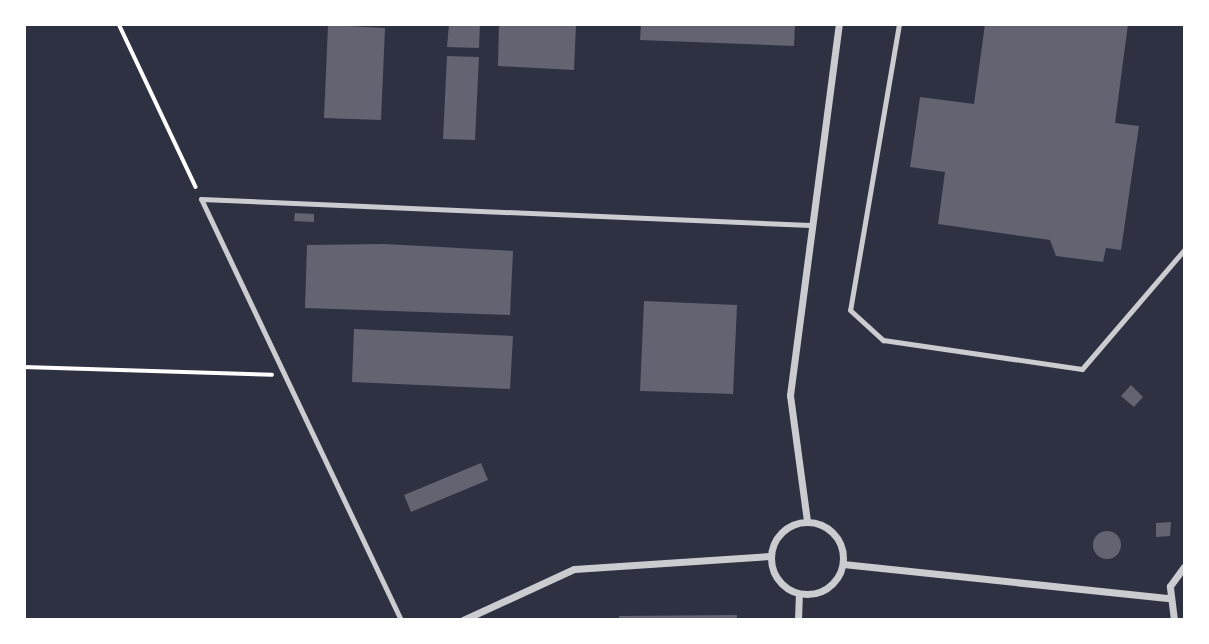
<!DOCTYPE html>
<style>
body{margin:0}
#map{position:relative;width:1209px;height:644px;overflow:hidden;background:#2d3142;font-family:"Varela Round",sans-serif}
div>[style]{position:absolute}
.building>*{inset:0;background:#626471}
.round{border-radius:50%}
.path>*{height:3.5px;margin:-1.75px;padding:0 1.75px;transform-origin:1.75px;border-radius:1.75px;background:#fff}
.service>*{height:5px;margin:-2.5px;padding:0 2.5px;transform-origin:2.5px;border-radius:2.5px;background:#caccd0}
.minor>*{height:7px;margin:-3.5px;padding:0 3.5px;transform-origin:3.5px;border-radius:3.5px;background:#caccd0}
.minor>.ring{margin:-3.5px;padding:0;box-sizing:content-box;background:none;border:7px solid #caccd0;border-radius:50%}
span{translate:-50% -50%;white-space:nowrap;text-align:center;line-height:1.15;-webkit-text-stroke:5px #fff;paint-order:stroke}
.frame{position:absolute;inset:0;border:26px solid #fff;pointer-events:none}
</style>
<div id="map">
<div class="building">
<div style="clip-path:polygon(449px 24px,480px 24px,479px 48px,447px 47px)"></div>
<div style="clip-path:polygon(499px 24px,576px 25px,574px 70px,498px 66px)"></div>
<div style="clip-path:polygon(641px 24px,795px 24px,794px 46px,640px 40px)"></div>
<div style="clip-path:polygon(985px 24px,1128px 24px,1115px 123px,1139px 126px,1121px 250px,1106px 248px,1103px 262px,1056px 256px,1050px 240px,938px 224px,945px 172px,910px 167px,920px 97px,974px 104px)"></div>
<div style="clip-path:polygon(328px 25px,385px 28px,381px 120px,324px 118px)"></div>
<div style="clip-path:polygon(447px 56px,479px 57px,475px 140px,443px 139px)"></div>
<div style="clip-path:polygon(295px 213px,314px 214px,314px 222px,294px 221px)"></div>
<div style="clip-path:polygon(384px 244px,513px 251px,510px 315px,305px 308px,307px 245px)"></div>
<div style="clip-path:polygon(644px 301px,737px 305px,733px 394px,640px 391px)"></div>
<div style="clip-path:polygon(354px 329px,513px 336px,510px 389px,352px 382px)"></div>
<div style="clip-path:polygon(1131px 385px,1143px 397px,1134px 407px,1121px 396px)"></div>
<div style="clip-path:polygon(481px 463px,488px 480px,411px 512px,404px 495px)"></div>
<div style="clip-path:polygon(1171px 522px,1170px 536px,1156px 537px,1156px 523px)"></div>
<div class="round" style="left:1093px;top:531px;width:28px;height:28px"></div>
<div style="clip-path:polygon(737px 615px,737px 620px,619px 620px,619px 616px)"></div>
</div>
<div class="path">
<div style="left:119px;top:24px;width:180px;rotate:64.7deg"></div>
<div style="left:24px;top:367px;width:248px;rotate:1.8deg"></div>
</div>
<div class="service">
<div style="left:899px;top:24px;width:290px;rotate:99.7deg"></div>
<div style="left:850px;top:310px;width:45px;rotate:42.3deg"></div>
<div style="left:883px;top:340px;width:201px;rotate:8.3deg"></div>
<div style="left:1082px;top:369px;width:157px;rotate:-49.4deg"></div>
<div style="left:401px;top:620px;width:466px;rotate:-115.4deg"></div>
<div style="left:201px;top:199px;width:610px;rotate:2.44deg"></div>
</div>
<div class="minor">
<div style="left:807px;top:521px;width:127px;rotate:-97.7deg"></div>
<div style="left:790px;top:395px;width:374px;rotate:-82.5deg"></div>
<div class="ring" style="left:771px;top:522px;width:65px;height:65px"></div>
<div style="left:843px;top:564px;width:326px;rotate:6deg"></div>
<div style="left:463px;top:620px;width:122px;rotate:-24.7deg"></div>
<div style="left:574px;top:569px;width:197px;rotate:-3.8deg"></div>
<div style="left:798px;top:620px;width:25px;rotate:-88deg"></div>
<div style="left:1174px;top:620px;width:34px;rotate:-97deg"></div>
<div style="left:1170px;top:586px;width:24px;rotate:-54deg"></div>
</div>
<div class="frame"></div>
</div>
